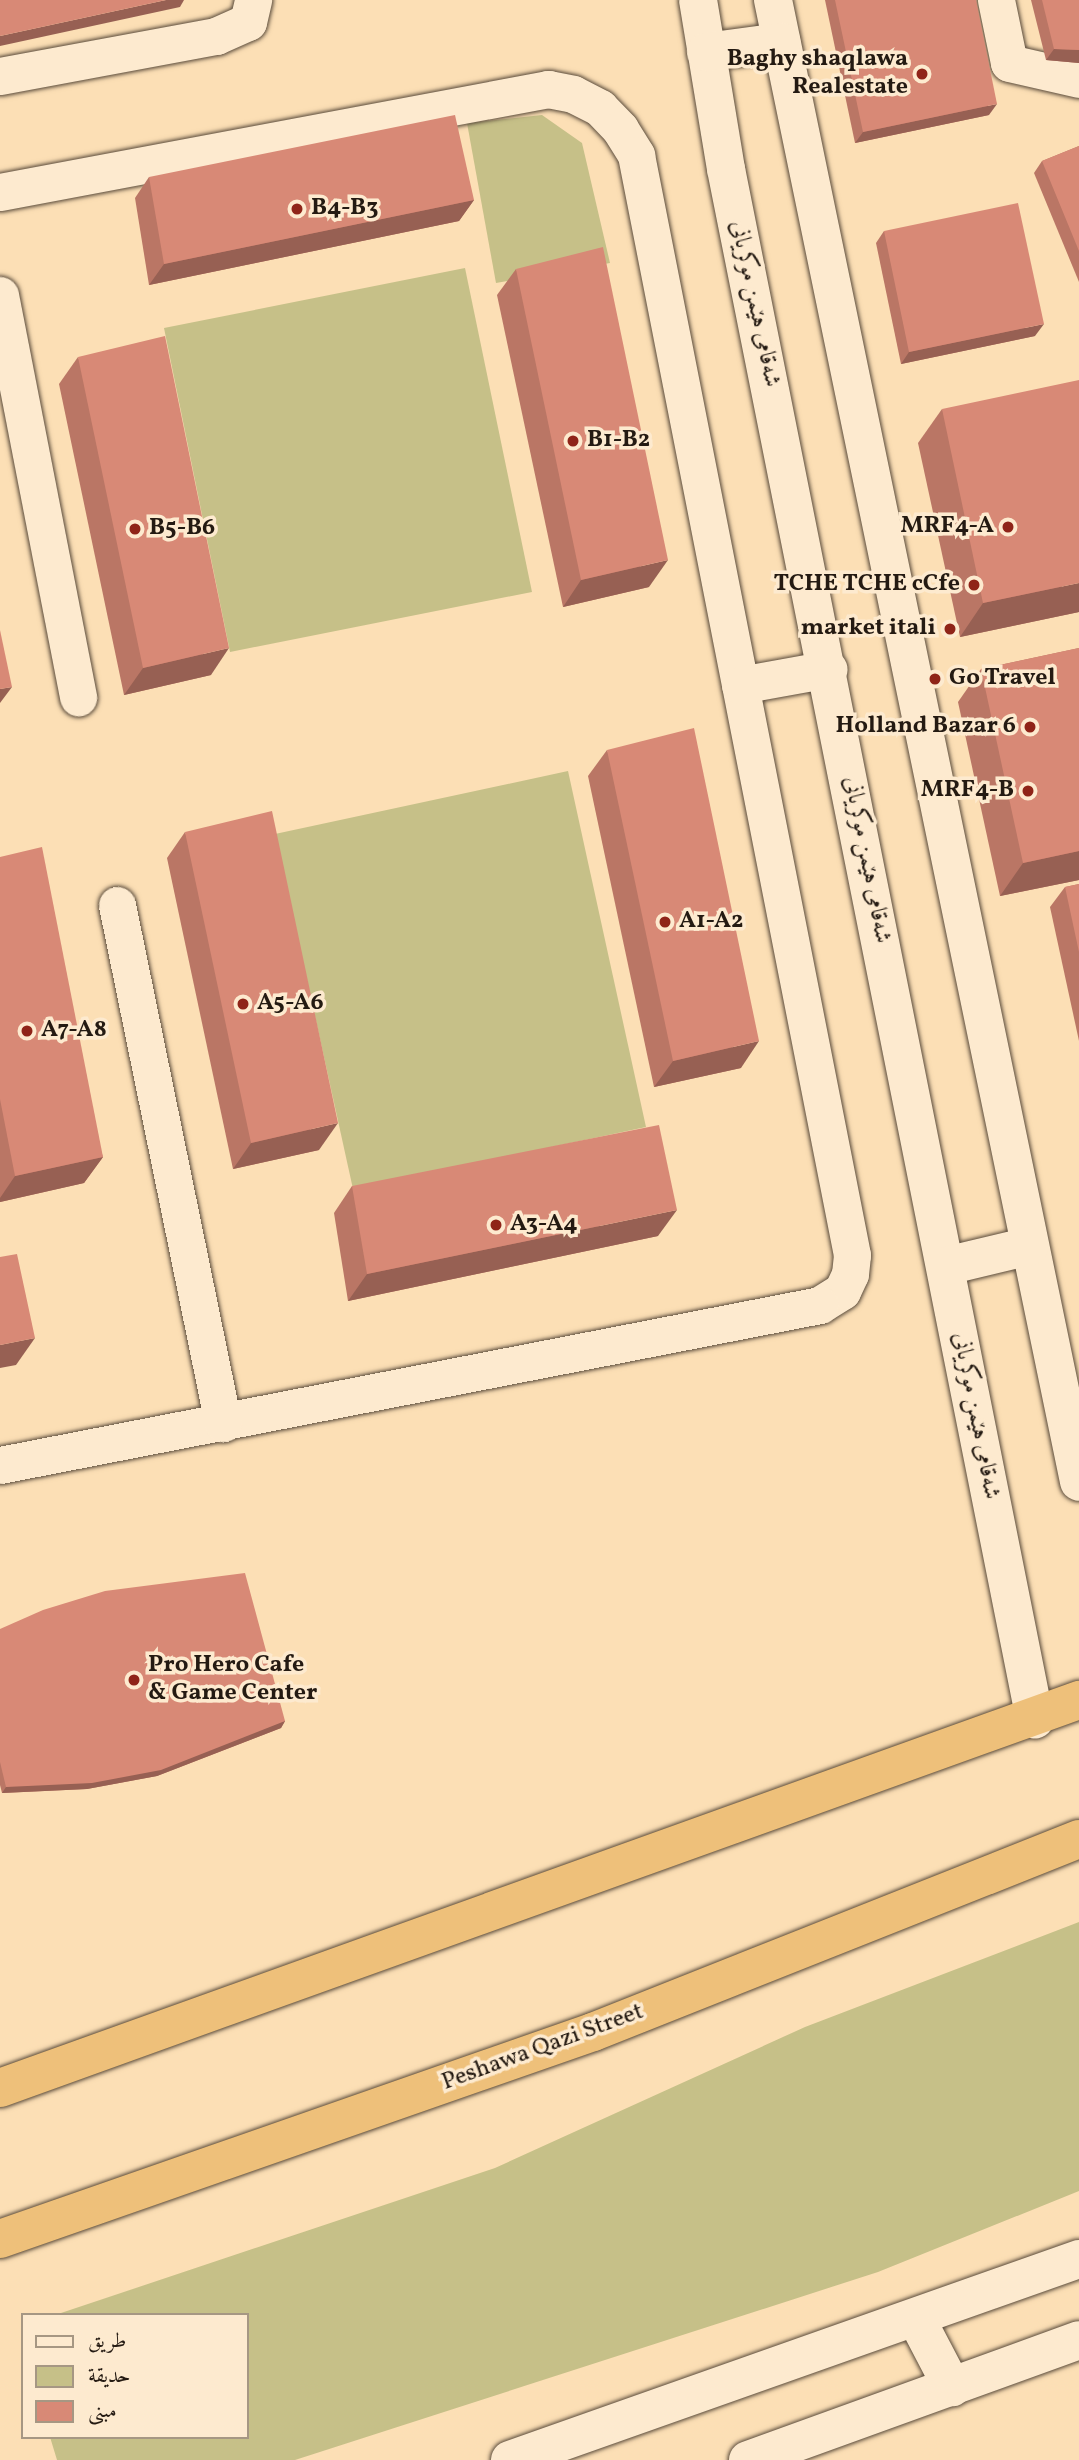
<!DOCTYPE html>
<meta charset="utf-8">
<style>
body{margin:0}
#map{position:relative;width:1079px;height:2460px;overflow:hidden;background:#fcdfb5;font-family:Vollkorn,Amiri,serif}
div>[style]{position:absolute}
.green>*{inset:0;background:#c6c088}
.roads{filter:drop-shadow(0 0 2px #5a4b3b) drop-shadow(0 0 2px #5a4b3b)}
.street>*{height:37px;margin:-18.5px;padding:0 18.5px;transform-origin:18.5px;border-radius:18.5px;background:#fdeacf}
.secondary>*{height:38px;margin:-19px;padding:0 19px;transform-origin:19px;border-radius:19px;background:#fdeacf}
.highway>*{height:38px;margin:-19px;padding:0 19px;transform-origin:19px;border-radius:19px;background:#eec07a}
.wall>*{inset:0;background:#ba7665}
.shaded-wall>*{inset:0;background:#976053}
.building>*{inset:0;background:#d88976}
.dots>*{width:19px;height:19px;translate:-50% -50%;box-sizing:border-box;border:4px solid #fdeacf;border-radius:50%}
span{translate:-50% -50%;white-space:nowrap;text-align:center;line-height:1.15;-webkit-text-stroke:7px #fdeacf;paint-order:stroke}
.poi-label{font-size:24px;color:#241a12;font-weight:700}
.right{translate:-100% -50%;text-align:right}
.left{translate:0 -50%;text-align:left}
.street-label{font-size:24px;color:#241a12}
.legend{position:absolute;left:21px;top:2313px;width:228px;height:126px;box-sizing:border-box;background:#fdeacf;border:2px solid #a69783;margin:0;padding:9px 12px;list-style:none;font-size:21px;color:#241a12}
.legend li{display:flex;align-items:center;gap:14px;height:35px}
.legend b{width:35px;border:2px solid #a69783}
</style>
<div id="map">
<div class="green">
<div style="clip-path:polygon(542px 115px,582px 143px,610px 263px,496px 283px,467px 123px)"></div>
<div style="clip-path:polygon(465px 268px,532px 592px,230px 652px,164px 328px)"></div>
<div style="clip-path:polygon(568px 771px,646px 1127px,353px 1189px,275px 834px)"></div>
<div style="clip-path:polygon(1079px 1922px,1079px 2191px,878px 2272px,295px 2460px,57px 2460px,50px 2437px,247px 2437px,247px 2315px,55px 2315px,495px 2168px,805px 2027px)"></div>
</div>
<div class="roads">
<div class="street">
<div style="left:996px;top:0;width:64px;rotate:78.3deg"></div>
<div style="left:1009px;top:63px;width:72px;rotate:12.9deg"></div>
<div style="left:0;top:76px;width:220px;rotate:-10.5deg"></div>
<div style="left:216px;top:36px;width:35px;rotate:-24deg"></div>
<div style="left:248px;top:22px;width:23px;rotate:-77deg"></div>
<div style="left:0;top:192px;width:558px;rotate:-10.64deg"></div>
<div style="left:548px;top:89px;width:25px;rotate:11deg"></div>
<div style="left:573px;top:94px;width:30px;rotate:27deg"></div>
<div style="left:600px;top:108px;width:29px;rotate:46deg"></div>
<div style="left:620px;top:129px;width:31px;rotate:58deg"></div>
<div style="left:636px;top:155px;width:1121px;rotate:78.89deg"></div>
<div style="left:852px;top:1255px;width:19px;rotate:96deg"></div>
<div style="left:850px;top:1274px;width:19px;rotate:115deg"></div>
<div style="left:842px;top:1291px;width:26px;rotate:148deg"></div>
<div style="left:820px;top:1305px;width:835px;rotate:168.96deg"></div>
<div style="left:0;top:295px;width:410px;rotate:79deg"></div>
<div style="left:740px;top:685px;width:90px;rotate:-10.2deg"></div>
<div style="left:117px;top:905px;width:529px;rotate:78.44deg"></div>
</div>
<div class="secondary">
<div style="left:698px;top:0;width:171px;rotate:80.6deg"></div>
<div style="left:726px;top:169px;width:1581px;rotate:78.73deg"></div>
<div style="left:773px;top:0;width:1513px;rotate:78.33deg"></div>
<div style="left:706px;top:52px;width:76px;rotate:-7.6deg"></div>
<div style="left:946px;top:1266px;width:86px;rotate:-13.4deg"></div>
<div style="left:917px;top:2320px;width:76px;rotate:62.4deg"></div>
<div style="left:510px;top:2460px;width:603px;rotate:-19.46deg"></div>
<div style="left:748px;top:2460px;width:352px;rotate:-19.9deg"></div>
</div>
<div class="highway">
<div style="left:0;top:2088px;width:1147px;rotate:-19.78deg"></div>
<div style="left:0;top:2239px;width:628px;rotate:-19.24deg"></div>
<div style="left:593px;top:2032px;width:523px;rotate:-21.66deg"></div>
</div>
</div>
<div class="wall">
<div style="clip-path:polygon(825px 0,976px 0,989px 115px,855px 143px)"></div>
<div style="clip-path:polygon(1031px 0,1079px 0,1079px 63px,1046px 60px)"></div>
<div style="clip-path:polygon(1079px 146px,1079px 282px,1034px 173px,1042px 161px)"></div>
<div style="clip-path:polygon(149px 177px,474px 200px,459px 221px,149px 285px,135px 198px)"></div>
<div style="clip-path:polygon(884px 231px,1035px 336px,901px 364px,876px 243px)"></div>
<div style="clip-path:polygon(516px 269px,649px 587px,563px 607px,497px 295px)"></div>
<div style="clip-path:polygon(78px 357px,211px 675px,124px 695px,59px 384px)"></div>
<div style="clip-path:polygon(942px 409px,1079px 612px,960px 637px,918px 443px)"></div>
<div style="clip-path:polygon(1079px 648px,1079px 880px,1000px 896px,958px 702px,981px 669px)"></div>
<div style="clip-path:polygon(607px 750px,741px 1068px,654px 1087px,588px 776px)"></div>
<div style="clip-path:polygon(185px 832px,319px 1150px,233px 1169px,167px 858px)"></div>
<div style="clip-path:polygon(0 857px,103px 1157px,84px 1183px,0 1202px)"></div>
<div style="clip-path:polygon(1079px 884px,1079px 1041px,1050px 907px,1065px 887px)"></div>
<div style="clip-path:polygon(352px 1186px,658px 1236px,348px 1301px,334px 1213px)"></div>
<div style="clip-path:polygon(0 1629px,285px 1721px,281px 1728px,157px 1776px,87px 1789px,2px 1793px,0 1785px)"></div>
</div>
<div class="shaded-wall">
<div style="clip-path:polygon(166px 0,184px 0,180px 7px,0 46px,0 36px)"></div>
<div style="clip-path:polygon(1054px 49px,1079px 50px,1079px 63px,1046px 60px)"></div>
<div style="clip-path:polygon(997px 104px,989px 115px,855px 143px,863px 132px)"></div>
<div style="clip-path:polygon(474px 200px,459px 221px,149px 285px,164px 264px)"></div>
<div style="clip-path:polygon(1044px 324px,1035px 336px,901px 364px,909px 352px)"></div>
<div style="clip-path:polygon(668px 560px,649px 587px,563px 607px,581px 580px)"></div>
<div style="clip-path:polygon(1079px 583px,1079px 612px,960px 637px,983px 603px)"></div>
<div style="clip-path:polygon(229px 648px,211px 675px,124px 695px,143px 668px)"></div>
<div style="clip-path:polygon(12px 687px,0 703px,0 689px)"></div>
<div style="clip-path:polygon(1079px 851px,1079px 880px,1000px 896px,1023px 863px)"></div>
<div style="clip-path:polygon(759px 1041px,741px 1068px,654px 1087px,673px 1061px)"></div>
<div style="clip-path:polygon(338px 1123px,319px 1150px,233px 1169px,251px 1143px)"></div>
<div style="clip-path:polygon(103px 1157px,84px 1183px,0 1202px,0 1198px,15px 1176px)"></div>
<div style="clip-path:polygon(677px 1210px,658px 1236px,348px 1301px,367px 1274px)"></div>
<div style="clip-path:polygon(35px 1338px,16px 1365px,0 1368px,0 1345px)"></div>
<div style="clip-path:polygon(285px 1721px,281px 1728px,157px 1776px,87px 1789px,2px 1793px,6px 1787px)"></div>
</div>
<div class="building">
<div style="clip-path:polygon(0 0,166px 0,0 36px)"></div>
<div style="clip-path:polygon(835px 0,976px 0,997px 104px,863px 132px)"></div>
<div style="clip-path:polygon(1042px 0,1079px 0,1079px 50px,1054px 49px)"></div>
<div style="clip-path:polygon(455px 115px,474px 200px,164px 264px,149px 177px)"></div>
<div style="clip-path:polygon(1079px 146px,1079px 251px,1042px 161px)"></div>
<div style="clip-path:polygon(1018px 203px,1044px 324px,909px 352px,884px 231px)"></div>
<div style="clip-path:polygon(603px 247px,668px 560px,581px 580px,516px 269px)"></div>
<div style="clip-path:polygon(165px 336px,229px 648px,143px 668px,78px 357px)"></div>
<div style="clip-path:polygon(1079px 380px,1079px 583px,983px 603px,942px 409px)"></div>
<div style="clip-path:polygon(0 630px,12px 687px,0 689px)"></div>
<div style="clip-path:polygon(1079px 648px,1079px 851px,1023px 863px,981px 669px)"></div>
<div style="clip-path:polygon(694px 728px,759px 1041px,673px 1061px,607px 750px)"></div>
<div style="clip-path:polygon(272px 811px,338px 1123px,251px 1143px,185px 832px)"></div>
<div style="clip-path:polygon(42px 847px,103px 1157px,15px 1176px,0 1099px,0 857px)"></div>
<div style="clip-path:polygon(1079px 884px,1079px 952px,1065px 887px)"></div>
<div style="clip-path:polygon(659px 1125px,677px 1210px,367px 1274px,352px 1186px)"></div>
<div style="clip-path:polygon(17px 1254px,35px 1338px,0 1345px,0 1257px)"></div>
<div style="clip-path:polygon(245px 1573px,285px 1721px,161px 1770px,92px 1783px,6px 1787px,0 1762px,0 1629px,43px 1610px,105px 1591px)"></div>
</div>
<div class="dots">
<div style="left:922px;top:74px;background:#8f2418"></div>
<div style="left:297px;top:209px;background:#8f2418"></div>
<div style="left:573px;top:441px;background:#8f2418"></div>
<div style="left:1008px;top:527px;background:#8f2418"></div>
<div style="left:135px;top:529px;background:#8f2418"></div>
<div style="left:974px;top:585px;background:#8f2418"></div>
<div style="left:950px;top:629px;background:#8f2418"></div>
<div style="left:935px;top:679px;background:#8f2418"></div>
<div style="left:1030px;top:727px;background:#8f2418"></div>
<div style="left:1028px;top:791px;background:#8f2418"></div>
<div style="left:665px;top:922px;background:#8f2418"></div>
<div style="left:243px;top:1004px;background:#8f2418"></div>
<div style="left:27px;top:1031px;background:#8f2418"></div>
<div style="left:496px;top:1225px;background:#8f2418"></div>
<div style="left:134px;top:1680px;background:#8f2418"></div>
</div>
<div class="poi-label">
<span class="right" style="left:908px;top:74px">Baghy shaqlawa<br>Realestate</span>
<span class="left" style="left:311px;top:209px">B4-B3</span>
<span class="left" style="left:587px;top:441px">B1-B2</span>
<span class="right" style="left:994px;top:527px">MRF4-A</span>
<span class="left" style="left:149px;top:529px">B5-B6</span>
<span class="right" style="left:960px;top:585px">TCHE TCHE cCfe</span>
<span class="right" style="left:936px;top:629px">market itali</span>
<span class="left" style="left:949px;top:679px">Go Travel</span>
<span class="right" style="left:1016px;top:727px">Holland Bazar 6</span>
<span class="right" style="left:1014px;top:791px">MRF4-B</span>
<span class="left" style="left:679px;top:922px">A1-A2</span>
<span class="left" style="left:257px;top:1004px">A5-A6</span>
<span class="left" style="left:41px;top:1031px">A7-A8</span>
<span class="left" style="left:510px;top:1225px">A3-A4</span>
<span class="left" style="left:148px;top:1680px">Pro Hero Cafe<br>&amp; Game Center</span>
</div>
<div class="street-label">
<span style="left:754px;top:304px;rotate:78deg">شەقامی هێمن موکریانی</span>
<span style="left:866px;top:860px;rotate:79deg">شەقامی هێمن موکریانی</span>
<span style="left:975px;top:1416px;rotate:79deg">شەقامی هێمن موکریانی</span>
<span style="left:543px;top:2048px;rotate:-20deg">Peshawa Qazi Street</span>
</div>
<ul class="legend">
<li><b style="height:9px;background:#fdeacf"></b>طريق</li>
<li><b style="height:19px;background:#c6c088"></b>حديقة</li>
<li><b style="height:19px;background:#d88976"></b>مبنى</li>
</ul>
</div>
